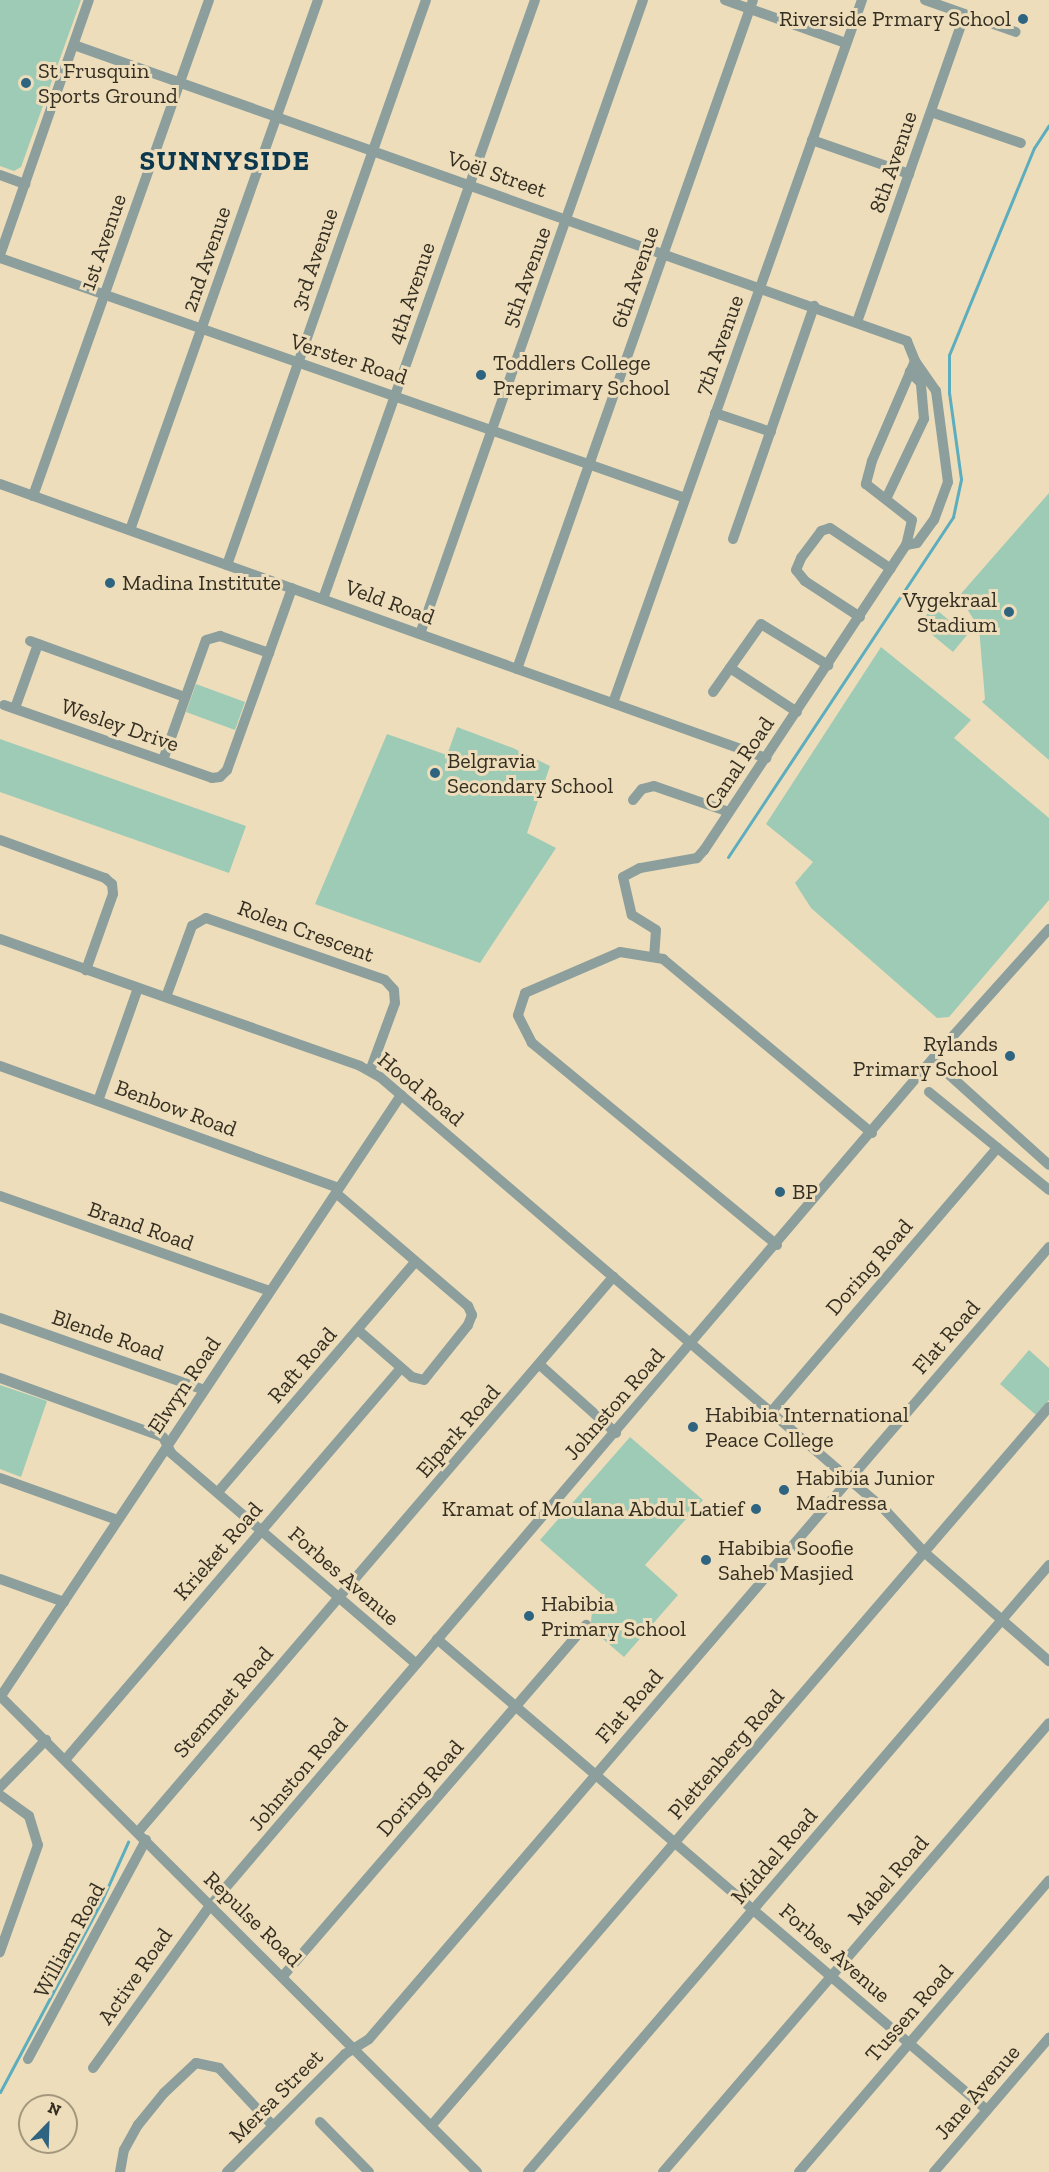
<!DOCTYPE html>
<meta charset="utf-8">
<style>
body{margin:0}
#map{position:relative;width:1049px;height:2172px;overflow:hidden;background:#edddbb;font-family:"Zilla Slab",serif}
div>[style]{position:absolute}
.green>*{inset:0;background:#9dcbb6}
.stream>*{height:3px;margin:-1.5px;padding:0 1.5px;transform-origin:1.5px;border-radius:1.5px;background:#5cadbe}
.minor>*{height:10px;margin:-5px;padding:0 5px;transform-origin:5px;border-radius:5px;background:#8c9f9c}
.dots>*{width:16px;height:16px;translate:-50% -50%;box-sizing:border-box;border:3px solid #edddbb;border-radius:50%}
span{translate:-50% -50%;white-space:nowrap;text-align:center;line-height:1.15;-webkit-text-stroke:6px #edddbb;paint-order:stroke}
.poi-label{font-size:22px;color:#352f22}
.right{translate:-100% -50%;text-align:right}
.left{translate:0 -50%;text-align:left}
.street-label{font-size:22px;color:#352f22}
.district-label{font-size:28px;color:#0b384d;font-weight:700;letter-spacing:1.5px}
.north{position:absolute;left:18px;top:2094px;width:60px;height:60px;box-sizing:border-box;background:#edddbb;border:2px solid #a3977e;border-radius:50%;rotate:23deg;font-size:16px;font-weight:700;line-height:24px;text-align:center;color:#352f22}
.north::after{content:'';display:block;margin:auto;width:21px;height:27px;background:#2f6480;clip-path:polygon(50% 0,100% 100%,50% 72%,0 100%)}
</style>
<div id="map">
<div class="green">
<div style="clip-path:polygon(0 0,81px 0,21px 167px,14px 171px,0 166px)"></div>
<div style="clip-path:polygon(1049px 493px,1049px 760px,982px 702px,985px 699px,979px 628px,959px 596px)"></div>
<div style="clip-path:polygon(933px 607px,967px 635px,953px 652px,919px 624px)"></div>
<div style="clip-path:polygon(881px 647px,971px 720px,954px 738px,1049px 818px,1049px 900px,949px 1017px,937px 1018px,811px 908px,795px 883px,813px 862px,766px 824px)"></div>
<div style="clip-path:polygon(196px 684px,245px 702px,235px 730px,186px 712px)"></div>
<div style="clip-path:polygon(457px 727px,513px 748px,550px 766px,527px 833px,556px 848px,480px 963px,315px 904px,387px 734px,447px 755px)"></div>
<div style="clip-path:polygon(0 739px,246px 826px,229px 873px,0 792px)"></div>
<div style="clip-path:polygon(1029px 1350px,1049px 1368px,1049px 1400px,1036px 1415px,1000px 1384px)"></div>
<div style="clip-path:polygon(0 1385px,47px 1401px,21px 1477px,0 1469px)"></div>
<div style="clip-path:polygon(630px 1437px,703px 1500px,645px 1565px,678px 1595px,624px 1657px,590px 1628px,592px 1613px,605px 1597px,540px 1540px)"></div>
</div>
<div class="stream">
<div style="left:728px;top:857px;width:408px;rotate:-56.5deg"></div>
<div style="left:953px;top:517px;width:39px;rotate:-78deg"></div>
<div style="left:961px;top:479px;width:87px;rotate:-97.9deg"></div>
<div style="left:949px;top:393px;width:38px;rotate:-90deg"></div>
<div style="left:949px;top:355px;width:224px;rotate:-67.7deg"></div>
<div style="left:1034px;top:148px;width:27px;rotate:-57deg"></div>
<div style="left:0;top:2092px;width:217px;rotate:-62deg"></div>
<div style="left:102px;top:1900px;width:64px;rotate:-65.9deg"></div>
</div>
<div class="minor">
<div style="left:725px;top:0;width:128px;rotate:19.6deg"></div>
<div style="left:925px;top:0;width:96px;rotate:19.4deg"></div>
<div style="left:74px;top:45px;width:884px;rotate:19.56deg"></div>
<div style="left:907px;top:341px;width:22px;rotate:68deg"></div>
<div style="left:915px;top:361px;width:109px;rotate:113.3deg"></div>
<div style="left:872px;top:461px;width:24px;rotate:105deg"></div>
<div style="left:866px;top:484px;width:58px;rotate:38deg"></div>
<div style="left:912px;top:520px;width:26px;rotate:103deg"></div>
<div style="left:906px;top:545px;width:366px;rotate:123.5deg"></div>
<div style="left:704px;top:850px;width:11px;rotate:131deg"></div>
<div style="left:697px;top:858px;width:58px;rotate:170deg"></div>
<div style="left:640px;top:868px;width:19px;rotate:152deg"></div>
<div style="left:623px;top:877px;width:39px;rotate:77deg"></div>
<div style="left:632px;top:915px;width:28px;rotate:32deg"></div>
<div style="left:656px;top:930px;width:26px;rotate:94deg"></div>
<div style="left:931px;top:112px;width:95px;rotate:19deg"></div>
<div style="left:812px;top:140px;width:103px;rotate:19.3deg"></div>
<div style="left:0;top:175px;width:27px;rotate:20deg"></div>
<div style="left:0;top:255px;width:270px;rotate:-70.8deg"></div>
<div style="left:0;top:258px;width:726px;rotate:19.31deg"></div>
<div style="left:857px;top:322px;width:326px;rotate:-70.7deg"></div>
<div style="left:715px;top:413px;width:59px;rotate:18.7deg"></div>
<div style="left:0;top:484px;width:814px;rotate:19.68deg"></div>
<div style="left:33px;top:496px;width:526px;rotate:-70.46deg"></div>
<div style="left:886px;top:499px;width:89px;rotate:-64.6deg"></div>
<div style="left:924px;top:419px;width:36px;rotate:-95deg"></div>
<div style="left:921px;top:383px;width:16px;rotate:-135deg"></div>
<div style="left:130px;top:530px;width:562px;rotate:-70.47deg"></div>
<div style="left:733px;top:539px;width:247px;rotate:-70.8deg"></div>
<div style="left:906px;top:545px;width:11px;rotate:-10deg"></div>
<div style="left:917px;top:543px;width:29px;rotate:-54deg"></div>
<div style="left:934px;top:520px;width:40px;rotate:-69.8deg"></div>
<div style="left:948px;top:482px;width:92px;rotate:-97.5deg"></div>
<div style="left:936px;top:391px;width:37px;rotate:-125deg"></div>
<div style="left:227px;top:565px;width:599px;rotate:-70.6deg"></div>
<div style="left:323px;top:599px;width:635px;rotate:-70.51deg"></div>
<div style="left:860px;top:617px;width:66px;rotate:-146.8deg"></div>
<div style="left:805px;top:581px;width:14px;rotate:-129deg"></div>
<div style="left:796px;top:570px;width:13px;rotate:-67deg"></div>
<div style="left:801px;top:558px;width:34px;rotate:-53deg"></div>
<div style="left:821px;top:531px;width:9px;rotate:-18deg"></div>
<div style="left:830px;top:528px;width:73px;rotate:33.9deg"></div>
<div style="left:420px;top:634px;width:672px;rotate:-70.62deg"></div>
<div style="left:30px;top:641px;width:165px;rotate:19.9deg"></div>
<div style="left:730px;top:668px;width:80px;rotate:33.3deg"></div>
<div style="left:517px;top:669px;width:709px;rotate:-70.57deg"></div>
<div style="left:713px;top:692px;width:83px;rotate:-54.8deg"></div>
<div style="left:761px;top:624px;width:79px;rotate:31.5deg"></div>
<div style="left:613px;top:703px;width:746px;rotate:-70.5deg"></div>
<div style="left:4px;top:705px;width:220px;rotate:19.3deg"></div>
<div style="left:212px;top:778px;width:8px;rotate:-7deg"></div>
<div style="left:220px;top:777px;width:10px;rotate:-45deg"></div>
<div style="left:227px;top:770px;width:193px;rotate:-70.3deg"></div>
<div style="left:15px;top:708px;width:68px;rotate:-70.2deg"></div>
<div style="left:163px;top:760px;width:127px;rotate:-70.3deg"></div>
<div style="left:206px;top:640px;width:15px;rotate:-16deg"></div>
<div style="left:220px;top:636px;width:52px;rotate:19.1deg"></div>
<div style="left:633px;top:800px;width:14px;rotate:-51deg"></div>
<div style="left:642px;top:789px;width:12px;rotate:-14deg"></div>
<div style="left:654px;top:786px;width:79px;rotate:19.1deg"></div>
<div style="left:0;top:840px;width:112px;rotate:19.9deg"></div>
<div style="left:105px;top:878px;width:9px;rotate:41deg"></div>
<div style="left:112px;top:884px;width:10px;rotate:84deg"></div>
<div style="left:113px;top:894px;width:81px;rotate:109.6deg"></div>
<div style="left:0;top:939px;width:382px;rotate:19.4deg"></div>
<div style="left:360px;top:1066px;width:23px;rotate:29deg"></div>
<div style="left:380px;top:1077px;width:665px;rotate:40.61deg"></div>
<div style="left:885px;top:1510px;width:57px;rotate:47.1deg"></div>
<div style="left:924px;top:1552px;width:166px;rotate:41.1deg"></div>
<div style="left:166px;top:997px;width:76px;rotate:-69.9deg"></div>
<div style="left:192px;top:926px;width:16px;rotate:-30deg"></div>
<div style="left:206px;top:918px;width:189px;rotate:19.1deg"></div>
<div style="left:385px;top:980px;width:13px;rotate:48deg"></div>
<div style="left:394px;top:990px;width:13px;rotate:86deg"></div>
<div style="left:395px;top:1003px;width:72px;rotate:110.2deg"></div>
<div style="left:935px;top:1056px;width:18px;rotate:56deg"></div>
<div style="left:945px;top:1071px;width:140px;rotate:42.1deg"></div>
<div style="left:0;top:1066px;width:360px;rotate:19.8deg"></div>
<div style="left:929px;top:1092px;width:155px;rotate:39.2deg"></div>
<div style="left:98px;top:1101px;width:120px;rotate:-70.5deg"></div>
<div style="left:336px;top:1193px;width:174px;rotate:40.6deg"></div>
<div style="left:468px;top:1306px;width:10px;rotate:66deg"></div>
<div style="left:472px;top:1315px;width:11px;rotate:112deg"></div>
<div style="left:468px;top:1325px;width:70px;rotate:128.7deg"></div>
<div style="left:424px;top:1380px;width:12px;rotate:-166deg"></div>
<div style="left:412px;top:1377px;width:72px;rotate:-139deg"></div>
<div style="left:0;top:1196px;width:286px;rotate:19.4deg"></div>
<div style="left:777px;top:1245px;width:318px;rotate:-140.5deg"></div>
<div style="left:532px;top:1043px;width:31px;rotate:-117deg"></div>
<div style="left:518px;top:1015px;width:23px;rotate:-72deg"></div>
<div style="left:525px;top:993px;width:103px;rotate:-23.3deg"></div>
<div style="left:620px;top:952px;width:44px;rotate:9.2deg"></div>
<div style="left:663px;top:959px;width:272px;rotate:39.8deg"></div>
<div style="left:0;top:1318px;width:216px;rotate:19.4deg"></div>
<div style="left:540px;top:1365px;width:102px;rotate:41.8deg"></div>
<div style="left:0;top:1378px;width:173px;rotate:19.9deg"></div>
<div style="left:163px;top:1437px;width:18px;rotate:63deg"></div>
<div style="left:171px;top:1453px;width:323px;rotate:40.7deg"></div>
<div style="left:771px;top:1412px;width:348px;rotate:-49.4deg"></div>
<div style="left:0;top:1478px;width:124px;rotate:19.7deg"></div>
<div style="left:218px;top:1492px;width:303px;rotate:-49.4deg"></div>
<div style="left:0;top:1579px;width:68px;rotate:19.8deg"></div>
<div style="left:437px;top:1639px;width:724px;rotate:40.58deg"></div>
<div style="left:0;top:1696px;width:674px;rotate:44.94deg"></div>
<div style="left:1px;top:1696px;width:722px;rotate:-56.35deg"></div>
<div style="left:65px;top:1760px;width:516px;rotate:-49.4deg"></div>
<div style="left:0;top:1787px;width:66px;rotate:-45.6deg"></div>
<div style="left:0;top:1795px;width:36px;rotate:36deg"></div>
<div style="left:29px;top:1816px;width:30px;rotate:73deg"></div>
<div style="left:38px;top:1845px;width:114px;rotate:109.6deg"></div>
<div style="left:138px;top:1832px;width:731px;rotate:-49.44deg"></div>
<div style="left:283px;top:1976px;width:464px;rotate:-49.2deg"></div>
<div style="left:28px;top:2059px;width:249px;rotate:-61.7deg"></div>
<div style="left:93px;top:2068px;width:200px;rotate:-54.2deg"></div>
<div style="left:210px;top:1906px;width:1117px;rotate:-49.54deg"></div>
<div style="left:935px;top:1056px;width:171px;rotate:-48.1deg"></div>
<div style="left:320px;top:2122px;width:70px;rotate:45.6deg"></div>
<div style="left:431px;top:2126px;width:948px;rotate:-49.32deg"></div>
<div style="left:120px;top:2172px;width:22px;rotate:-80deg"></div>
<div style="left:124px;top:2150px;width:29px;rotate:-61deg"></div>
<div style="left:138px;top:2125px;width:41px;rotate:-50.9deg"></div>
<div style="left:164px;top:2093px;width:44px;rotate:-43.2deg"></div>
<div style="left:196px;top:2063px;width:24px;rotate:12deg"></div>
<div style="left:219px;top:2068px;width:79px;rotate:47deg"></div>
<div style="left:227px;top:2172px;width:167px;rotate:-45deg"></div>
<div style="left:345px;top:2054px;width:28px;rotate:-32deg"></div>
<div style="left:369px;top:2039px;width:1044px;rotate:-49.35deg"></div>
<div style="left:528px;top:2172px;width:800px;rotate:-49.36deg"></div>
<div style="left:663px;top:2172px;width:592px;rotate:-49.31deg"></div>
<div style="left:799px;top:2172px;width:384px;rotate:-49.4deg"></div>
<div style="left:934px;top:2172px;width:177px;rotate:-49.4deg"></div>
</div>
<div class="dots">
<div style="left:1023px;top:19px;background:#2f6480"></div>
<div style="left:26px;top:83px;background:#2f6480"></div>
<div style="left:481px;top:375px;background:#2f6480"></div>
<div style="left:110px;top:583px;background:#2f6480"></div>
<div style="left:1009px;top:612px;background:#2f6480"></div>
<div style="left:435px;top:773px;background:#2f6480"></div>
<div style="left:1010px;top:1056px;background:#2f6480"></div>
<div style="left:780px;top:1192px;background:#2f6480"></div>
<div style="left:693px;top:1427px;background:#2f6480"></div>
<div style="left:784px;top:1490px;background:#2f6480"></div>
<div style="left:756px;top:1509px;background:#2f6480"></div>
<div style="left:706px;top:1560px;background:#2f6480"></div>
<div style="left:529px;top:1616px;background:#2f6480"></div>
</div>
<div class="poi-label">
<span class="right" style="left:1011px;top:19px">Riverside Prmary School</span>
<span class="left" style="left:38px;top:83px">St Frusquin<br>Sports Ground</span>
<span class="left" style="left:493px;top:375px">Toddlers College<br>Preprimary School</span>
<span class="left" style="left:122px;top:583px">Madina Institute</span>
<span class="right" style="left:997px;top:612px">Vygekraal<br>Stadium</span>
<span class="left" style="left:447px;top:773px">Belgravia<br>Secondary School</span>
<span class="right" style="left:998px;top:1056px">Rylands<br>Primary School</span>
<span class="left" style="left:792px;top:1192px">BP</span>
<span class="left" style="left:705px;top:1427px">Habibia International<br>Peace College</span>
<span class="left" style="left:796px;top:1490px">Habibia Junior<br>Madressa</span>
<span class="right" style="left:744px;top:1509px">Kramat of Moulana Abdul Latief</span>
<span class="left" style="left:718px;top:1560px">Habibia Soofie<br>Saheb Masjied</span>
<span class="left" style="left:541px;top:1616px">Habibia<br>Primary School</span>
</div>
<div class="street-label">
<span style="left:893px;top:162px;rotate:-71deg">8th Avenue</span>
<span style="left:497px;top:174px;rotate:19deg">Voël Street</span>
<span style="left:103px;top:242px;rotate:-71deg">1st Avenue</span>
<span style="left:206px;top:259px;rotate:-71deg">2nd Avenue</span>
<span style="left:314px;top:259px;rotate:-71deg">3rd Avenue</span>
<span style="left:526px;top:277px;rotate:-70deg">5th Avenue</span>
<span style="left:635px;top:277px;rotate:-71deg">6th Avenue</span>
<span style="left:411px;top:293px;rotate:-71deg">4th Avenue</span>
<span style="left:719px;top:345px;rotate:-70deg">7th Avenue</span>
<span style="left:349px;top:359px;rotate:18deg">Verster Road</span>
<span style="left:390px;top:602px;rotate:20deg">Veld Road</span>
<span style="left:120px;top:725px;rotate:19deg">Wesley Drive</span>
<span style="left:739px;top:763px;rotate:-56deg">Canal Road</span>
<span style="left:306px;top:931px;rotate:20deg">Rolen Crescent</span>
<span style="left:421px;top:1089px;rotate:39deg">Hood Road</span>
<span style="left:176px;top:1108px;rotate:20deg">Benbow Road</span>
<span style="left:141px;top:1226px;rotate:19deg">Brand Road</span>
<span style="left:869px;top:1267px;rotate:-49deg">Doring Road</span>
<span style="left:108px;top:1335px;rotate:19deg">Blende Road</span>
<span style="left:946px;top:1337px;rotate:-49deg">Flat Road</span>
<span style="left:302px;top:1365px;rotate:-49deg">Raft Road</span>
<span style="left:184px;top:1385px;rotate:-56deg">Elwyn Road</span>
<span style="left:614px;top:1404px;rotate:-49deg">Johnston Road</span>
<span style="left:458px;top:1431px;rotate:-49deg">Elpark Road</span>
<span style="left:218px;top:1551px;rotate:-49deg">Krieket Road</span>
<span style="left:344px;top:1576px;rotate:41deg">Forbes Avenue</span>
<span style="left:223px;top:1702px;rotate:-49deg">Stemmet Road</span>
<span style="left:629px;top:1706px;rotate:-49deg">Flat Road</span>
<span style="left:726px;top:1754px;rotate:-49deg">Plettenberg Road</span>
<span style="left:298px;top:1774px;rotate:-50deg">Johnston Road</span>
<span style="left:420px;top:1788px;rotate:-49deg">Doring Road</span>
<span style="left:774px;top:1856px;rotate:-49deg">Middel Road</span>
<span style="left:888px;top:1880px;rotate:-49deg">Mabel Road</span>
<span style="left:253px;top:1919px;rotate:44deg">Repulse Road</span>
<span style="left:69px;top:1940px;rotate:-62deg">William Road</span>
<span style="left:835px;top:1953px;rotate:41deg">Forbes Avenue</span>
<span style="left:135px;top:1976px;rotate:-55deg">Active Road</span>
<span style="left:909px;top:2013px;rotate:-49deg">Tussen Road</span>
<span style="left:977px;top:2092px;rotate:-49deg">Jane Avenue</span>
<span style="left:276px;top:2096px;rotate:-45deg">Mersa Street</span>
</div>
<div class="district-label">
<span style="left:225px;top:161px">SUNNYSIDE</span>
</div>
<div class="north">N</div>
</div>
